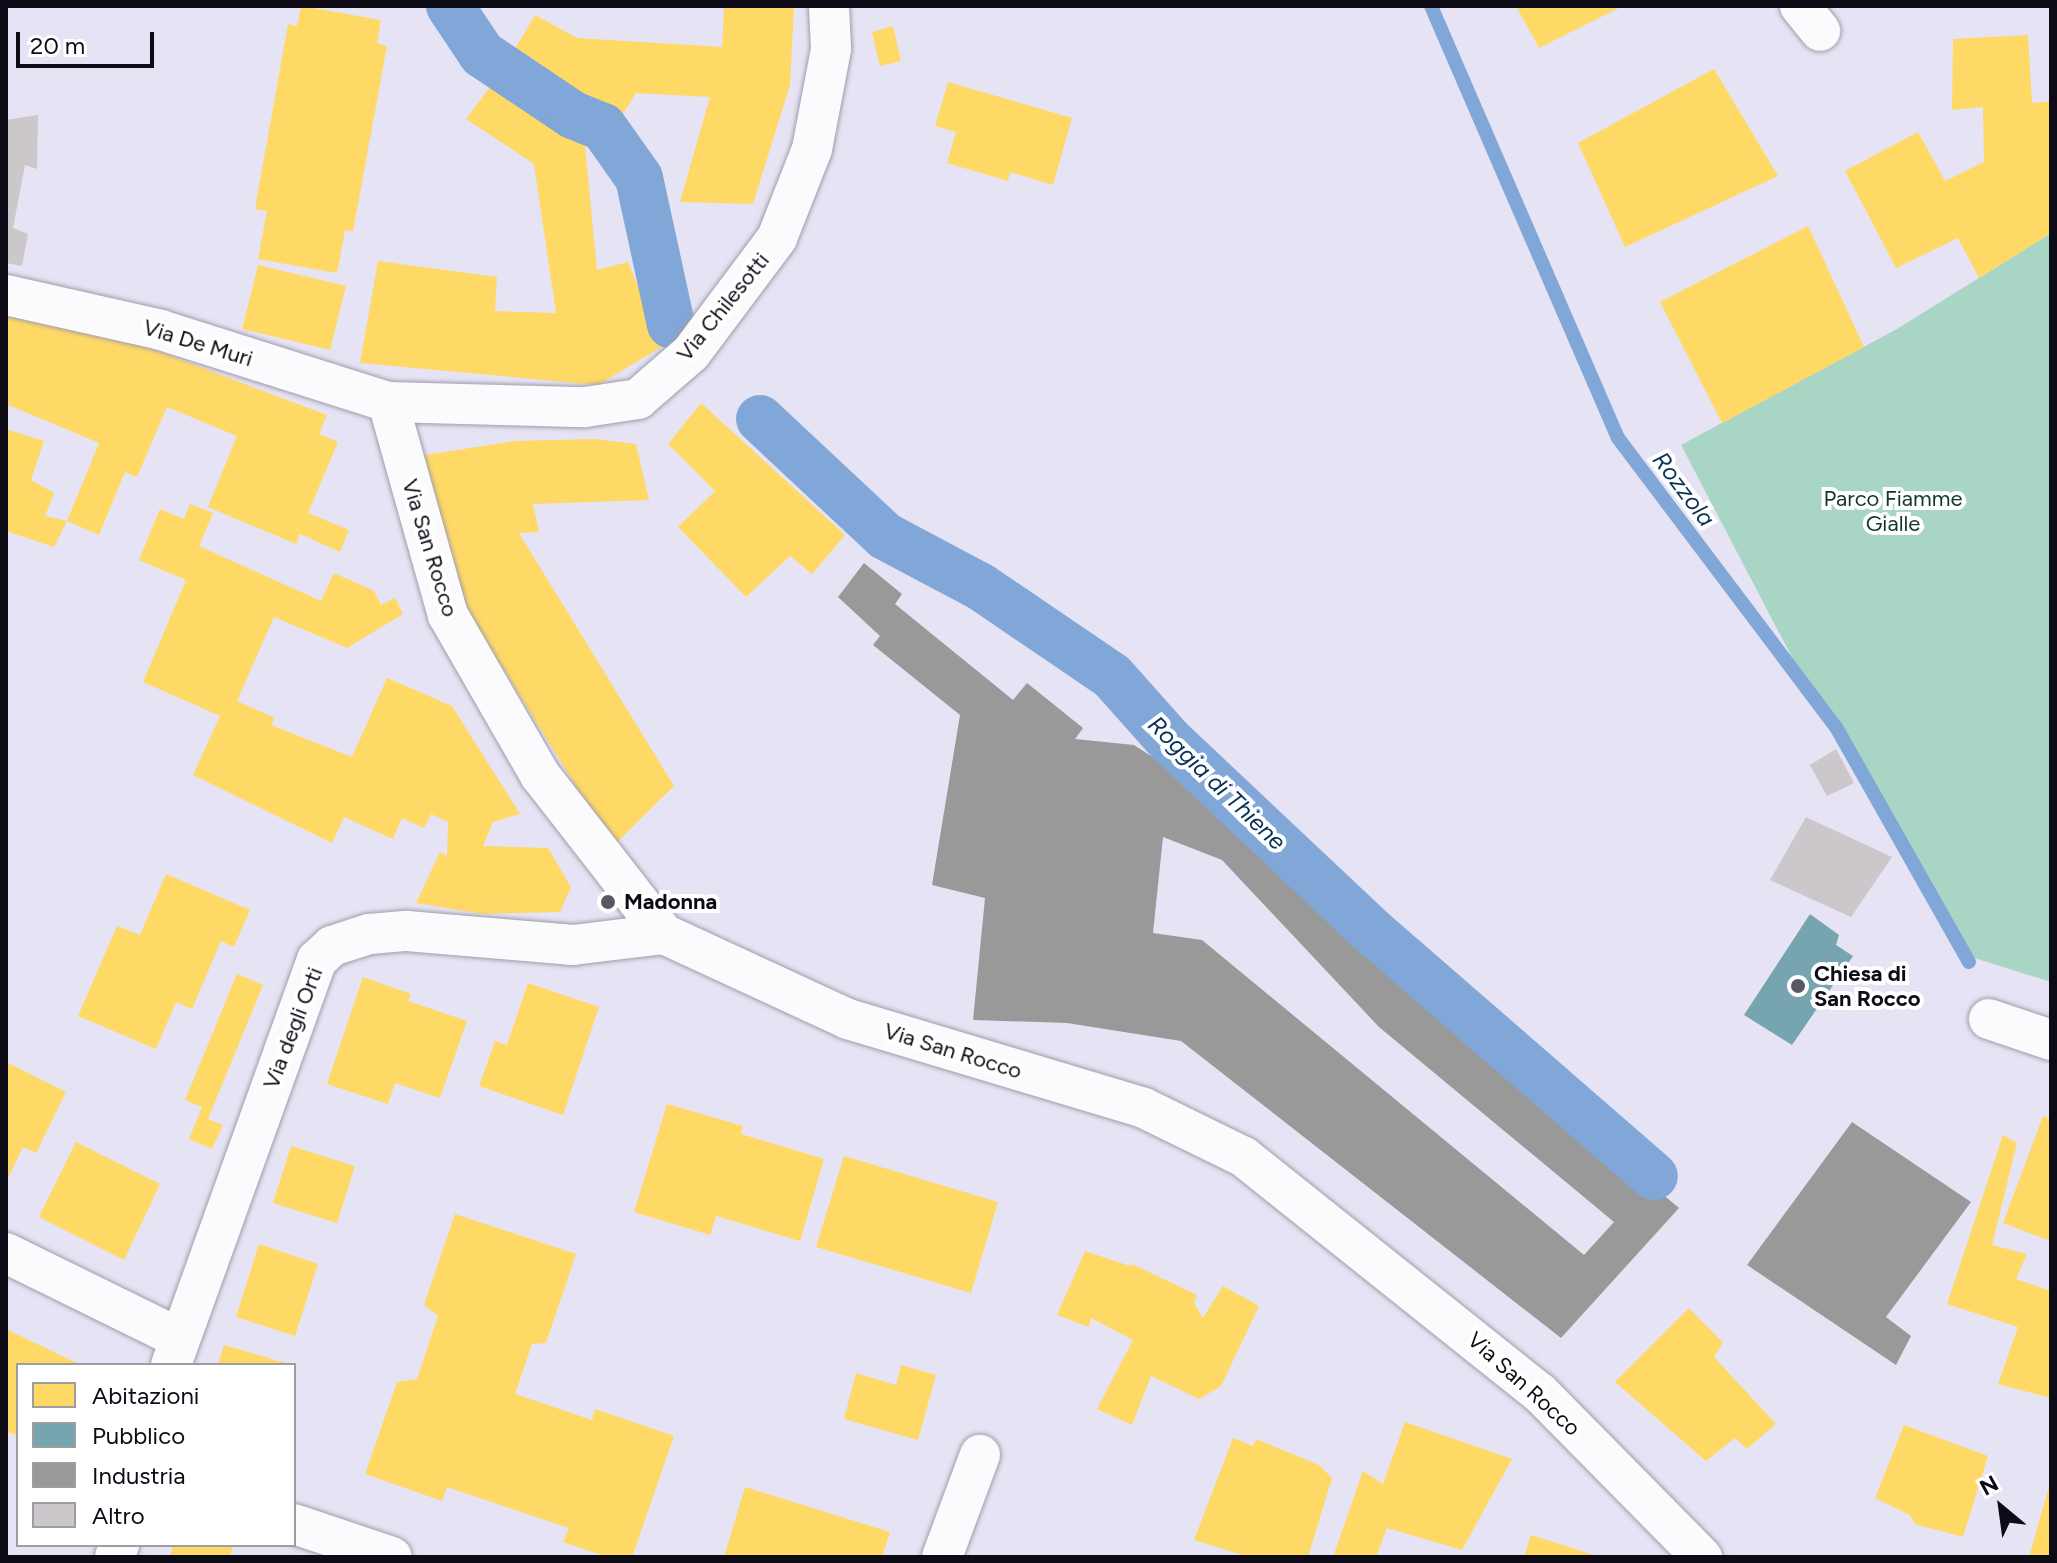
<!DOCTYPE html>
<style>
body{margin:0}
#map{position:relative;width:2057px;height:1563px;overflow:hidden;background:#e6e3f5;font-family:Figtree,sans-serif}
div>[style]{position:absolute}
.green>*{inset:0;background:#a9d6c4}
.homes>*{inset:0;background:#ffd966}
.public>*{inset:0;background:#76a5af}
.industry>*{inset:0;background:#999}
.stream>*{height:14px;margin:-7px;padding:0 7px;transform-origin:7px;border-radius:7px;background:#81a7d8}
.canal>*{height:48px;margin:-24px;padding:0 24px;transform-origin:24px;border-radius:24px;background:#81a7d8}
.building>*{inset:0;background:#ccc7ca}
.roads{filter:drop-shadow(0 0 2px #a09daa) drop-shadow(0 0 2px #a09daa)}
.minor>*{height:40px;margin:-20px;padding:0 20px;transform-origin:20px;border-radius:20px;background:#fbfbfe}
.dots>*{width:22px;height:22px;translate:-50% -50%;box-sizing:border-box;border:4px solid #fff;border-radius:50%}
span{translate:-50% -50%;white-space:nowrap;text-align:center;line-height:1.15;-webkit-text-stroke:8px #fff;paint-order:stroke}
.street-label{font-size:22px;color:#0d0b15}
.park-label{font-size:22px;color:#123925}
.poi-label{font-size:22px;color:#0d0b15;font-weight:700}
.left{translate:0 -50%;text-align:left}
.water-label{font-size:24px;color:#08315a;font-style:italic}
.frame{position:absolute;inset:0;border:8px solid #0d0b15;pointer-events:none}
.legend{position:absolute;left:16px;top:1363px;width:280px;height:184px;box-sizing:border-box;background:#fff;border:2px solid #9e9da1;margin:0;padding:10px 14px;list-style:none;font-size:24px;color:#0d0b15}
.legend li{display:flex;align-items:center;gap:16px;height:40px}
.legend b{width:40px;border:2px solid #9e9da1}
.north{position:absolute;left:1961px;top:1467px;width:80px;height:80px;-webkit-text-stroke:6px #fff;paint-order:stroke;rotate:331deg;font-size:22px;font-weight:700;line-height:32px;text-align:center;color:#0d0b15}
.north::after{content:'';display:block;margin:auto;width:28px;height:36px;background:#0d0b15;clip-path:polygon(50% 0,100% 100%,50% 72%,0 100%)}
.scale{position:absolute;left:16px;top:32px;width:138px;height:36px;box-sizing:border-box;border:4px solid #0d0b15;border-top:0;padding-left:10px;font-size:24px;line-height:28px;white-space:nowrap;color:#0d0b15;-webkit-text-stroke:6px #fff;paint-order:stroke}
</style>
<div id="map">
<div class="green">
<div style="clip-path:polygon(2051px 233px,2051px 982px,1971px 957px,1819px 709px,1681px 445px,1897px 329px)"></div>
</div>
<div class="homes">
<div style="clip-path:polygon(301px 6px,381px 20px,377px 43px,387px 46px,353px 231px,345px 230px,337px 273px,258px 259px,267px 211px,255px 209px,288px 24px,297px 26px)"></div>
<div style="clip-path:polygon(724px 6px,794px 6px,790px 85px,753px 204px,680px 202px,710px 97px,636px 93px,619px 120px,510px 57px,535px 15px,577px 38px,722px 47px)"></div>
<div style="clip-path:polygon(1516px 6px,1623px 6px,1539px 48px)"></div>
<div style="clip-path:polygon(893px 26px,901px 61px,880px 66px,872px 32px)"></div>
<div style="clip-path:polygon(2028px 35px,2032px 103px,2051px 101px,2051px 233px,1979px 278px,1958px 238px,1896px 268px,1845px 171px,1918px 132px,1945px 181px,1984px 162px,1983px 107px,1952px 110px,1953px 39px)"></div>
<div style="clip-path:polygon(1714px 69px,1778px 176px,1625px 247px,1578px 143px)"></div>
<div style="clip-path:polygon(494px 82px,583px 125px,597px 270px,628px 262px,663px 346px,598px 385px,360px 363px,378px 261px,497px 277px,495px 311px,556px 313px,534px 164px,466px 119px)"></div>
<div style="clip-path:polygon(948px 82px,1072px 118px,1053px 185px,1010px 172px,1008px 181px,947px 163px,956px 132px,935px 126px)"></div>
<div style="clip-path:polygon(1808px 226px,1864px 347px,1722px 423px,1660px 302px)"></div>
<div style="clip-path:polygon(258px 265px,346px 286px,330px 350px,242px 329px)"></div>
<div style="clip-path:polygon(6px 317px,32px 318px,131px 341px,327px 415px,319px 434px,338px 442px,308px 513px,349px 530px,340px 552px,300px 534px,296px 544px,208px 507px,237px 436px,167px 407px,137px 477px,125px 472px,99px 535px,67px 521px,99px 443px,6px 404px)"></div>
<div style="clip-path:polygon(701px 403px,845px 535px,812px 574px,790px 556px,746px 597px,678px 527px,715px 491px,668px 444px)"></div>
<div style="clip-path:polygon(6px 429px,44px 441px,31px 480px,54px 493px,45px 516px,67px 521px,54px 547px,6px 531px)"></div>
<div style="clip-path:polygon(595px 439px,636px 444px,649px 500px,533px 504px,539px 532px,519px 533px,674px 786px,613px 846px,473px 620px,440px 548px,419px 456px,514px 441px)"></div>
<div style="clip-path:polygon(190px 504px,213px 513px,199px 546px,321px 601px,334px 573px,374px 591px,381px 605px,395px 598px,403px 614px,347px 648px,274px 617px,237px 701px,275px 718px,271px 725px,352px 757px,387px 678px,452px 706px,520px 814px,493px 822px,483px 846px,548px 848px,571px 887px,560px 912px,483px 914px,416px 903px,440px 852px,447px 856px,448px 822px,431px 814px,424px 828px,402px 818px,393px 839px,344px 817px,332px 843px,193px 775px,220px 716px,143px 682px,186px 580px,139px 560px,160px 509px,184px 519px)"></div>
<div style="clip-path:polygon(166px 874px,250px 910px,234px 947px,221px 941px,192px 1009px,176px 1002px,156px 1049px,78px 1016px,117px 926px,140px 935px)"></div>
<div style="clip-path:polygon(237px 974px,263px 985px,208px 1119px,223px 1125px,212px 1149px,189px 1139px,202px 1107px,185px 1100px)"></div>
<div style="clip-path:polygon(363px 977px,411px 994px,408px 1001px,467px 1021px,440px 1098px,395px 1083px,388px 1104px,327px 1084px)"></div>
<div style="clip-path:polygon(528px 983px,599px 1007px,563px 1115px,479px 1086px,495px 1041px,507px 1045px)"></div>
<div style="clip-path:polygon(6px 1062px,66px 1092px,36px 1153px,23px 1147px,6px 1182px)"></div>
<div style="clip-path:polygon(667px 1104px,743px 1126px,741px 1134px,824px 1159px,800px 1241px,716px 1216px,710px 1235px,634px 1212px)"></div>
<div style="clip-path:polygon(2043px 1116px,2051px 1119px,2051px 1241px,2003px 1223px)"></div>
<div style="clip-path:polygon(2003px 1135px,2017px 1143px,1992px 1245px,2027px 1254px,2016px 1279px,2051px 1291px,2051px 1398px,1998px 1384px,2018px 1327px,1947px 1304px)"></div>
<div style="clip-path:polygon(76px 1142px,160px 1184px,124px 1260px,39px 1217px)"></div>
<div style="clip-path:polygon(291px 1146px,355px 1166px,337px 1223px,273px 1203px)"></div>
<div style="clip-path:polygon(844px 1156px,998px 1202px,971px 1293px,816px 1247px)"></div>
<div style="clip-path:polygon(455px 1214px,576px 1254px,546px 1343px,532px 1344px,515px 1394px,592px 1420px,595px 1409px,674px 1436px,632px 1557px,607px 1557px,563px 1542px,569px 1528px,447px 1487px,442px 1501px,365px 1474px,397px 1382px,417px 1379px,438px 1316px,424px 1305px)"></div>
<div style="clip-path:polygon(259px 1244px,318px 1264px,295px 1336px,236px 1317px)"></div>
<div style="clip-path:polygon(1085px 1251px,1133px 1267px,1130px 1263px,1197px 1295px,1194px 1303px,1203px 1318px,1223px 1286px,1259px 1306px,1221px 1386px,1199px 1399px,1151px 1376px,1132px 1425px,1097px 1409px,1133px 1340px,1091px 1318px,1089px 1327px,1057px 1315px)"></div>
<div style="clip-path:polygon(1689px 1308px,1723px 1343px,1714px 1357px,1776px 1424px,1747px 1449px,1735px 1438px,1706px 1461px,1615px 1382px)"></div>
<div style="clip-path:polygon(6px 1329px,81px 1365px,18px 1365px,18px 1436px,6px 1431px)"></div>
<div style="clip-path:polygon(224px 1345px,289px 1364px,289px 1365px,218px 1365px)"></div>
<div style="clip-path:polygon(901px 1365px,936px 1375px,918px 1440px,844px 1419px,856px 1373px,896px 1385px)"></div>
<div style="clip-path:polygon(1405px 1422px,1512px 1459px,1462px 1550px,1387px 1528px,1376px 1557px,1333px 1557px,1363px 1471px,1383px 1484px)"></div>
<div style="clip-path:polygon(1904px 1425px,1988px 1456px,1963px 1537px,1915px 1524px,1910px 1515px,1875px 1498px)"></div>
<div style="clip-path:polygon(1233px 1438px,1253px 1446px,1256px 1439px,1319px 1465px,1332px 1478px,1308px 1557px,1249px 1557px,1194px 1540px)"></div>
<div style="clip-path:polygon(2050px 1483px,2051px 1557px,2029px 1557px)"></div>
<div style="clip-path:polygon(745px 1487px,890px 1532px,882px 1557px,724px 1557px)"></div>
<div style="clip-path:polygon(1531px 1535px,1597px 1556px,1596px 1557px,1524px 1557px)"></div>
<div style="clip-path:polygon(173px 1545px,233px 1545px,230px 1557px,170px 1557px)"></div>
</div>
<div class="public">
<div style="clip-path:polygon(1810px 914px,1839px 935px,1836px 945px,1853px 956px,1792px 1045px,1744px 1015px)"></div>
</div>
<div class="industry">
<div style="clip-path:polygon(evenodd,864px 563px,902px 594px,895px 604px,1013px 700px,1027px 683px,1083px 728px,1075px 739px,1134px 745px,1222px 802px,1416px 987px,1679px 1208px,1561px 1338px,1181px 1041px,1067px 1023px,973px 1020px,985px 898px,932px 885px,960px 715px,873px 645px,880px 636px,838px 597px,864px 563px,1163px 837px,1222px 860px,1379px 1027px,1614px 1222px,1584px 1255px,1202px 940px,1153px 933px,1163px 837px)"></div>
<div style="clip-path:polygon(1852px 1122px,1971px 1202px,1886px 1317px,1911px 1336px,1896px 1365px,1747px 1265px)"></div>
</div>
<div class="stream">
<div style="left:1431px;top:6px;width:471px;rotate:66.6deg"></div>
<div style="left:1618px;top:438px;width:362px;rotate:53deg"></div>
<div style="left:1836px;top:727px;width:270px;rotate:60.5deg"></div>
</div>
<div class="canal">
<div style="left:450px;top:6px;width:58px;rotate:56.3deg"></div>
<div style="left:482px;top:54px;width:110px;rotate:33.8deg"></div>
<div style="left:573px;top:115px;width:32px;rotate:22deg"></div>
<div style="left:603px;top:127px;width:62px;rotate:54.8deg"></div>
<div style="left:639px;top:178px;width:150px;rotate:77.7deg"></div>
<div style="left:760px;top:419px;width:171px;rotate:43.1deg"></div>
<div style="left:885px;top:536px;width:109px;rotate:28deg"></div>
<div style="left:981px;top:587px;width:158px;rotate:34.2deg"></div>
<div style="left:1112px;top:676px;width:86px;rotate:48.3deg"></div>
<div style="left:1169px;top:740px;width:280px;rotate:43.3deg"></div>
<div style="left:1373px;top:932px;width:372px;rotate:41deg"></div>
</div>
<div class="building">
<div style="clip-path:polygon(38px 115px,37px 169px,25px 165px,13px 228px,28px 234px,22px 266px,6px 263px,6px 120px)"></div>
<div style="clip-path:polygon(1836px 749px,1854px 783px,1827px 796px,1810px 765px)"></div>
<div style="clip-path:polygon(1806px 817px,1892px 857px,1851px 917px,1770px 880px)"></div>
</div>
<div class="roads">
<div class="minor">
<div style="left:1800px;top:6px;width:32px;rotate:51deg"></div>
<div style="left:6px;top:295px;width:159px;rotate:12.7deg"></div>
<div style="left:161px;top:330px;width:238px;rotate:17.6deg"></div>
<div style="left:388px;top:402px;width:197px;rotate:1.5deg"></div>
<div style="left:585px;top:407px;width:54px;rotate:-8.6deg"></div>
<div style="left:638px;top:399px;width:70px;rotate:-41deg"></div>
<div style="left:691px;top:353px;width:144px;rotate:-53.2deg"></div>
<div style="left:777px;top:238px;width:96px;rotate:-68.5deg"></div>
<div style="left:812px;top:149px;width:102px;rotate:-79.2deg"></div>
<div style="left:831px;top:49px;width:43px;rotate:-92.7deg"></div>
<div style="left:388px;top:402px;width:221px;rotate:74.3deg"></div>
<div style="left:448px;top:615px;width:185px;rotate:60.1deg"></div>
<div style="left:540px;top:775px;width:202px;rotate:52.1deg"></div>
<div style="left:664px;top:934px;width:203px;rotate:24.8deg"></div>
<div style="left:848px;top:1019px;width:309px;rotate:16.7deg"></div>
<div style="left:1144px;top:1108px;width:111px;rotate:26.1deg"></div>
<div style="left:1244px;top:1157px;width:379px;rotate:38.6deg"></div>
<div style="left:1540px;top:1393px;width:231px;rotate:45.4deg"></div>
<div style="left:1989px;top:1019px;width:65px;rotate:18.7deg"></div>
<div style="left:6px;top:1253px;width:193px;rotate:26.2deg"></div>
<div style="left:171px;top:1365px;width:431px;rotate:-70.2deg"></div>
<div style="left:317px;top:960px;width:21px;rotate:-43deg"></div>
<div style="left:332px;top:946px;width:40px;rotate:-18deg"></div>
<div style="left:370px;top:934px;width:37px;rotate:-5deg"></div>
<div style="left:407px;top:931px;width:167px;rotate:4.8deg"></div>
<div style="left:573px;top:945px;width:92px;rotate:-6.9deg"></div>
<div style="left:294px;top:1524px;width:103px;rotate:18.6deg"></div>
<div style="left:115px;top:1557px;width:13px;rotate:-72deg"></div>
<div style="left:942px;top:1557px;width:109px;rotate:-69.6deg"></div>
</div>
</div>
<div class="dots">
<div style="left:608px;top:902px;background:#595763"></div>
<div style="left:1798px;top:986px;background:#595763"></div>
</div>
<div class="street-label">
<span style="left:723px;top:307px;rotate:-51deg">Via Chilesotti</span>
<span style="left:198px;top:343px;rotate:17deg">Via De Muri</span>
<span style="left:430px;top:548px;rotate:73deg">Via San Rocco</span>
<span style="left:293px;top:1028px;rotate:-69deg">Via degli Orti</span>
<span style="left:953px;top:1051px;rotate:17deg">Via San Rocco</span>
<span style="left:1524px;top:1384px;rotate:42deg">Via San Rocco</span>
</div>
<div class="park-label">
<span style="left:1893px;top:511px">Parco Fiamme<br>Gialle</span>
</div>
<div class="poi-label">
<span class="left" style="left:624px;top:902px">Madonna</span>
<span class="left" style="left:1814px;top:986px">Chiesa di<br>San Rocco</span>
</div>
<div class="water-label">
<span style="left:1684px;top:489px;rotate:53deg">Rozzola</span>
<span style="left:1217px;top:783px;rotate:44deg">Roggia di Thiene</span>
</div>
<div class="frame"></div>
<ul class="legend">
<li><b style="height:22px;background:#ffd966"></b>Abitazioni</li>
<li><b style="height:22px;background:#76a5af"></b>Pubblico</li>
<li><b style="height:22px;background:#999"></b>Industria</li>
<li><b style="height:22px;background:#ccc7ca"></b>Altro</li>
</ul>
<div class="north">N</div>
<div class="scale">20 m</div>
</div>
